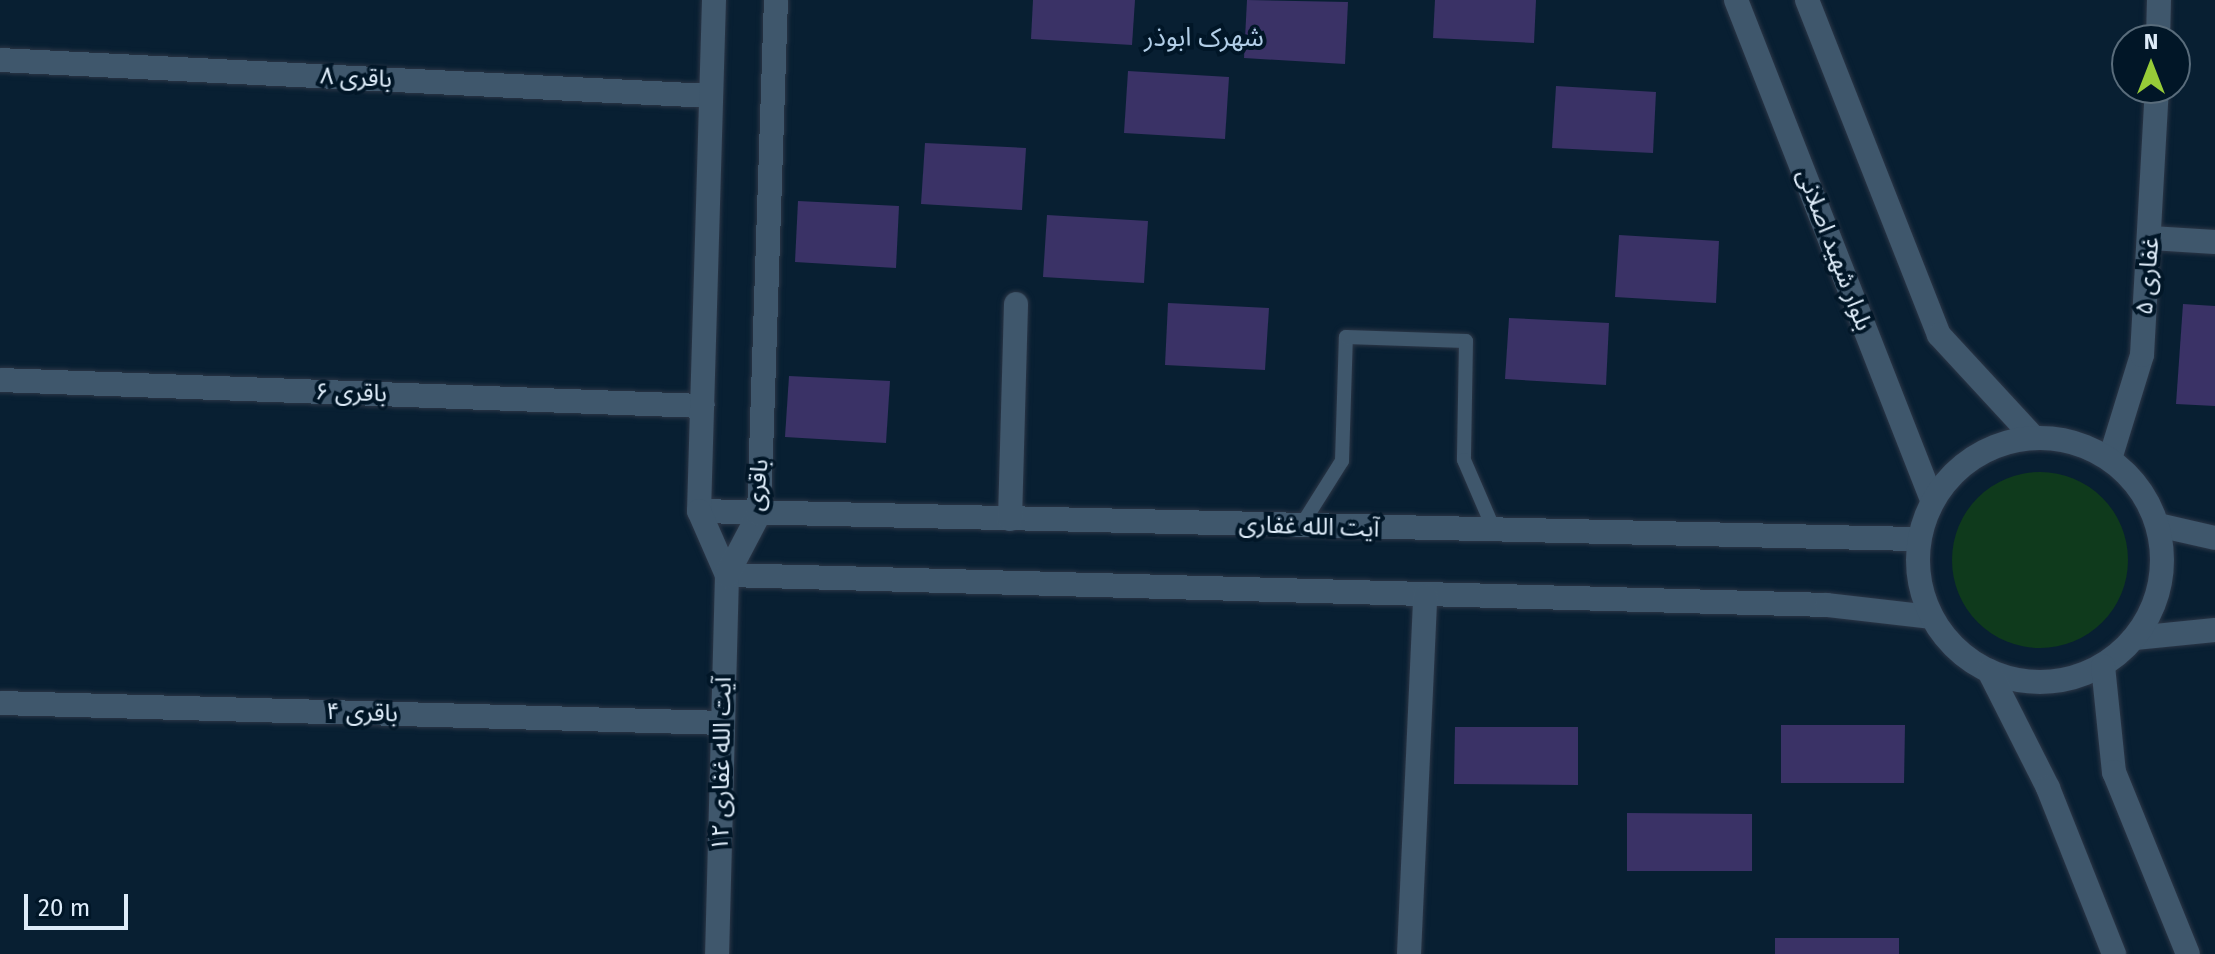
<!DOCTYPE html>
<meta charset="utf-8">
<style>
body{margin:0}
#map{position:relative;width:2215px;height:954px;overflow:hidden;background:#081f32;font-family:"Fira Sans","Noto Sans Arabic",sans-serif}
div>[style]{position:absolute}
.green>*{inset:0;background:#0f3a1c}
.round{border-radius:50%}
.building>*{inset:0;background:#3a3266}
.roads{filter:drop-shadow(0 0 2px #2c3646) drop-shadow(0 0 2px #2c3646)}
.lane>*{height:14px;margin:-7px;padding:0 7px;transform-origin:7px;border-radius:7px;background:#3f576c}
.street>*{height:24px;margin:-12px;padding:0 12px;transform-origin:12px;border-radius:12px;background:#3f576c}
.secondary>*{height:24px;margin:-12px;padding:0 12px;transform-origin:12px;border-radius:12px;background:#3f576c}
.secondary>.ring{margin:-12px;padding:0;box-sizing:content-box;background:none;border:24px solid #3f576c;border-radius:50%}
span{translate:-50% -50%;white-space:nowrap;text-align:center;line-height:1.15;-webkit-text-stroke:8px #011627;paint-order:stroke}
.street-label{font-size:24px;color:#deecf9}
.neighbourhood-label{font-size:26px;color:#b2cee7}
.north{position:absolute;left:2111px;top:24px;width:80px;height:80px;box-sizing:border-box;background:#011627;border:2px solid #596c7b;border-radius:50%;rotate:0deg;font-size:22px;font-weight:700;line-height:32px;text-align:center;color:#deecf9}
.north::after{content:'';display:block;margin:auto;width:28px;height:36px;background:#97cc38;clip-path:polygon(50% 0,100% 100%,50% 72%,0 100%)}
.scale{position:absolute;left:24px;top:894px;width:104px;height:36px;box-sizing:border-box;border:4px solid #deecf9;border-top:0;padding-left:10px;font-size:24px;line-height:28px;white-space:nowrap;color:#deecf9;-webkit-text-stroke:6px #011627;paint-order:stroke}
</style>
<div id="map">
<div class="green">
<div class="round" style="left:1952px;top:472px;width:176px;height:176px"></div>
</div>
<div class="building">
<div style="clip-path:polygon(1033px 0,1135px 0,1132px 45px,1031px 39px)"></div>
<div style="clip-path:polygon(1247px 0,1348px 2px,1345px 64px,1244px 58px)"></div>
<div style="clip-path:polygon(1435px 0,1536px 0,1534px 43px,1433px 38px)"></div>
<div style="clip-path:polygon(1128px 71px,1229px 77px,1225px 139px,1124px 133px)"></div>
<div style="clip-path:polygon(1556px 86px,1656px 92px,1653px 153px,1552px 148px)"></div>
<div style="clip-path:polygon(925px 143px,1026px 148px,1022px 210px,921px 204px)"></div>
<div style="clip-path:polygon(798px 201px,899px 206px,896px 268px,795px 262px)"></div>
<div style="clip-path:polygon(1047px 215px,1148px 221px,1144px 283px,1043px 277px)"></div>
<div style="clip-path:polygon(1619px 235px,1719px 241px,1716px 303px,1615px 297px)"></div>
<div style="clip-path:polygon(1168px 303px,1269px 308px,1265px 370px,1165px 365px)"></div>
<div style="clip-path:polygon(2183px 304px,2215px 306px,2215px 406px,2176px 404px)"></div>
<div style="clip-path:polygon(1509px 318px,1609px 323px,1606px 385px,1505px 379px)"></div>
<div style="clip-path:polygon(789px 376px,890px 381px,886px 443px,785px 437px)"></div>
<div style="clip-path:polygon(1781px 725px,1905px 725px,1904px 783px,1781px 783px)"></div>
<div style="clip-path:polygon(1455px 727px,1578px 727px,1578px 785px,1454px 784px)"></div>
<div style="clip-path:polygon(1627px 813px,1752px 814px,1752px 871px,1627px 871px)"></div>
<div style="clip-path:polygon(1775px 938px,1899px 938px,1899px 954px,1775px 954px)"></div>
</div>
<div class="roads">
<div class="lane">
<div style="left:1301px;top:526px;width:77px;rotate:-57.8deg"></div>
<div style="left:1342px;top:461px;width:124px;rotate:-88.2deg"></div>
<div style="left:1346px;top:337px;width:120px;rotate:1.9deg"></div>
<div style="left:1466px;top:341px;width:119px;rotate:91deg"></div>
<div style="left:1464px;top:460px;width:78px;rotate:66.7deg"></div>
</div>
<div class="street">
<div style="left:2158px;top:40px;width:40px;rotate:-88.6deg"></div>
<div style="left:0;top:60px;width:712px;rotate:2.9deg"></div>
<div style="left:2151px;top:238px;width:64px;rotate:3.6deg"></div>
<div style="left:0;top:380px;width:703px;rotate:2.12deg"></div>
<div style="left:2110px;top:459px;width:109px;rotate:-72.9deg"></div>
<div style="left:2142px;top:355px;width:267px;rotate:-86.8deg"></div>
<div style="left:699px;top:511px;width:1219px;rotate:1.32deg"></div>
<div style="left:1010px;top:519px;width:215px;rotate:-88.4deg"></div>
<div style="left:2158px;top:525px;width:58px;rotate:12.8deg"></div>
<div style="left:727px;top:575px;width:1100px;rotate:1.56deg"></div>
<div style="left:1827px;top:605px;width:105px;rotate:6.6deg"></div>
<div style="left:2135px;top:638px;width:80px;rotate:-5.7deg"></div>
<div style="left:0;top:703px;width:723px;rotate:1.58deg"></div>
<div style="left:1409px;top:954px;width:358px;rotate:-87.4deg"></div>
</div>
<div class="secondary">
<div style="left:714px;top:0;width:511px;rotate:91.68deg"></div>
<div style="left:699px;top:511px;width:70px;rotate:66.4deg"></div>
<div style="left:727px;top:575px;width:379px;rotate:91.5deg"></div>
<div style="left:1736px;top:0;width:537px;rotate:68.59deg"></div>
<div style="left:1807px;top:0;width:360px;rotate:68.5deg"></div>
<div style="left:1939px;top:335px;width:139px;rotate:47.3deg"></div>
<div class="ring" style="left:1918px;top:438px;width:220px;height:220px"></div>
<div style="left:727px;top:575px;width:69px;rotate:-62.3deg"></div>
<div style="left:759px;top:514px;width:514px;rotate:-88.11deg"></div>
<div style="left:2103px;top:666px;width:107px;rotate:84.1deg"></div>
<div style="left:2114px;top:772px;width:196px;rotate:67.9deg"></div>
<div style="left:1989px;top:671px;width:131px;rotate:63.2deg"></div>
<div style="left:2048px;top:788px;width:179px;rotate:68.3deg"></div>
</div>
</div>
<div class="street-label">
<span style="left:356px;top:78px;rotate:3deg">باقری ۸</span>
<span style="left:1834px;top:250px;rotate:69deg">بلوار شهید اصلانی</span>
<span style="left:2148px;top:276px;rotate:-85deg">غفاری ۵</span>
<span style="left:351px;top:393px;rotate:2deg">باقری ۶</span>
<span style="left:758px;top:485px;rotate:-84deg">باقری</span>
<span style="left:1309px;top:527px;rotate:2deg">آیت الله غفاری</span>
<span style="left:362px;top:713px;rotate:2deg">باقری ۴</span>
<span style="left:722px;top:764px;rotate:-89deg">آیت الله غفاری ۱۲</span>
</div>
<div class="neighbourhood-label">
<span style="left:1204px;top:38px">شهرک ابوذر</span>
</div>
<div class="north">N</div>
<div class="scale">20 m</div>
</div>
